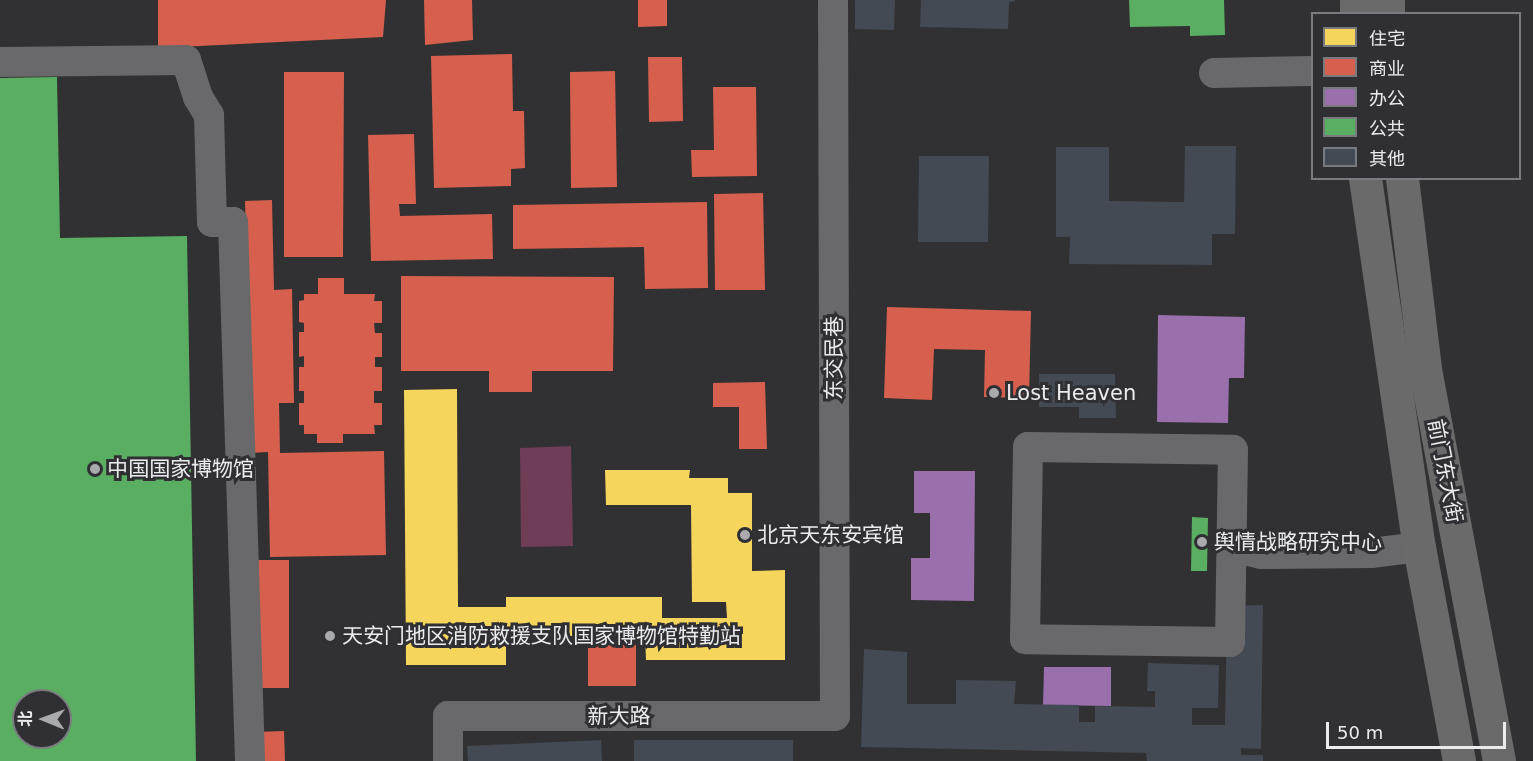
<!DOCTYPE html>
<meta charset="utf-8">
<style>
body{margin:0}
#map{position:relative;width:1533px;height:761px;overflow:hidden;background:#313133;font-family:"DejaVu Sans","Noto Sans SC",sans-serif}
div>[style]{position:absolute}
.green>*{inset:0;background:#6f3d56}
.homes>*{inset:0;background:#f6d55c}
.shops>*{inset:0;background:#d6604d}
.offices>*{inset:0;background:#9970ab}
.public>*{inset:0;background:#5aae61}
.building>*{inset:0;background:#434a53}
.minor>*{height:30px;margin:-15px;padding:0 15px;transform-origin:15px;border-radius:15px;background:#69686a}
.major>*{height:33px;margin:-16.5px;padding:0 16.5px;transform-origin:16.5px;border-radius:16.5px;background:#6a6a6a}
.dots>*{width:16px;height:16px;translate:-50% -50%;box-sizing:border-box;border:3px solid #303034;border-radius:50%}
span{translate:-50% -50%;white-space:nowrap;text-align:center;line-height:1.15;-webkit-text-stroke:6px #303034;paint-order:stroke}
.street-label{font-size:21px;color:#eaebed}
.poi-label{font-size:21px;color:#eaebed}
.left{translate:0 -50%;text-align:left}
.legend{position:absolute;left:1311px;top:12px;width:210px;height:168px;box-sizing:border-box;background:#303034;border:2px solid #7a7b7e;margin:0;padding:8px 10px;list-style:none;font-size:18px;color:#eaebed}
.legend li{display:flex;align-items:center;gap:12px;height:30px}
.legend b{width:30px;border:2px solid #7a7b7e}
.north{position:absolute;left:12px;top:689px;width:60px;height:60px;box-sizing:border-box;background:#303034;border:2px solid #7a7b7e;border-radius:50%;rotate:271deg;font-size:16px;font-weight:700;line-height:24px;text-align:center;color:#eaebed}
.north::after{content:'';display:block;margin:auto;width:21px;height:27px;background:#a9aaac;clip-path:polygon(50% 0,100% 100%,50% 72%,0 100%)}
.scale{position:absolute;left:1326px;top:722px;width:180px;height:27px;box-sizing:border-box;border:3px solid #eaebed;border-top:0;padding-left:8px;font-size:18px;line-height:21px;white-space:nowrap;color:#eaebed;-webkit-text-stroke:4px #303034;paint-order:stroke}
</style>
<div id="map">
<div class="green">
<div style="clip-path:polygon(571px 446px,573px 546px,521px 547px,520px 448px)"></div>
</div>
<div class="homes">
<div style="clip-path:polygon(457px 389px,458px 607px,506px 607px,506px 597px,662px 597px,662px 618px,727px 618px,726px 602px,692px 602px,691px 505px,606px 505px,605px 470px,690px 470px,689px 478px,728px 478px,728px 493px,752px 493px,752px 571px,785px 570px,785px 660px,646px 660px,645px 636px,506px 636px,506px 665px,406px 665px,404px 390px)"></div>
</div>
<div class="shops">
<div style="clip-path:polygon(158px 0,386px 0,383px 37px,158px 48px)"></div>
<div style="clip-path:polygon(424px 0,472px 0,473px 40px,425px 45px)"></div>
<div style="clip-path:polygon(638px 0,667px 0,667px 26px,638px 27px)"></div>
<div style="clip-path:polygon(512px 54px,513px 111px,524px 111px,525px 168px,511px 169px,511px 186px,434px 188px,431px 56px)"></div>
<div style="clip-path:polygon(648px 57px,682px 57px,683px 121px,649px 122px)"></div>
<div style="clip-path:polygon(615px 71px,617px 187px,571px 188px,570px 72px)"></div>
<div style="clip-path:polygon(284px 72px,344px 72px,343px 257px,284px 257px)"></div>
<div style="clip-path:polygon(713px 87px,756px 87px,757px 176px,692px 177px,691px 150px,714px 150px)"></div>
<div style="clip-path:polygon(414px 134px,416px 204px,399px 204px,400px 216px,492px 214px,493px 259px,371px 261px,368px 135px)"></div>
<div style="clip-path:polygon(763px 193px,765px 290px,715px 290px,714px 194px)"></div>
<div style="clip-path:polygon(272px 200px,274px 290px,292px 289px,294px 403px,279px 403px,280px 453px,384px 451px,386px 555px,270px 557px,268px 452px,251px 453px,245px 201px)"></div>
<div style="clip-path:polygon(707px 202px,708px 288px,645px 289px,644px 247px,513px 249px,513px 205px)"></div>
<div style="clip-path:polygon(401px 276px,614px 277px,613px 371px,532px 371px,532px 392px,489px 392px,489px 371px,401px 371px)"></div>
<div style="clip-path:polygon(318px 278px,344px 278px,344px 294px,375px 294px,374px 301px,382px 301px,382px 323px,374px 323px,375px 333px,382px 333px,382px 357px,375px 357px,375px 367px,382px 367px,382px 391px,374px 391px,374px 403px,382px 403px,382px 425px,374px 425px,375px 434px,343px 434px,343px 443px,317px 443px,317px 434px,304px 434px,304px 425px,299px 425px,299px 403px,304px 403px,304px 391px,299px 391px,299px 367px,304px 367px,304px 356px,299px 357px,299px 332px,304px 332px,304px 323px,299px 322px,299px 301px,304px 300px,304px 294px,318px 294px)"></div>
<div style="clip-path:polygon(887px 307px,1031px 311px,1029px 398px,984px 397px,985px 350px,934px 349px,932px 400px,884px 398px)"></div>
<div style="clip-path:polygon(765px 382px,767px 449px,739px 449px,739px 407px,713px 407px,713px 383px)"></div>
<div style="clip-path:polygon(258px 560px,289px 560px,289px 688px,258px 688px)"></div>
<div style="clip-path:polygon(588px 645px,636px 645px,636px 686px,588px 686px)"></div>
<div style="clip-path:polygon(284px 731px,285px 761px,256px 761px,256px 732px)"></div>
</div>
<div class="offices">
<div style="clip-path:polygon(1158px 315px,1245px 317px,1244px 378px,1229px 378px,1228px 423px,1157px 422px)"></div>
<div style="clip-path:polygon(914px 471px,975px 471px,974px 601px,911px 600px,911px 558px,930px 558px,930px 513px,914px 513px)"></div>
<div style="clip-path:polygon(1044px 667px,1111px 667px,1111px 706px,1043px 705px)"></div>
</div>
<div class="public">
<div style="clip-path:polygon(1129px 0,1224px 0,1225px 35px,1190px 36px,1190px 26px,1130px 27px)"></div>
<div style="clip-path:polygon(evenodd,57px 77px,60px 238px,187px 236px,196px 761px,0 761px,0 78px,57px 77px,24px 701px,60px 701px,60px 737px,24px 737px,24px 701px)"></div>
<div style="clip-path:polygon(1192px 517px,1208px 518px,1207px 571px,1191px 571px)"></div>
</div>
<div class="building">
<div style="clip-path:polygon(855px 0,895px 0,894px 30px,855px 29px)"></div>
<div style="clip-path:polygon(921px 0,1015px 0,1015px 1px,1009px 2px,1008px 29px,920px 27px)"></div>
<div style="clip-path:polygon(1185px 146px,1236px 146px,1235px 234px,1212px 234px,1212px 265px,1069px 264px,1070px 237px,1056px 237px,1056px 147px,1109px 147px,1109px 201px,1184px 202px)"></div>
<div style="clip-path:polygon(919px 156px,989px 156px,988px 242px,918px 242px)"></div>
<div style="clip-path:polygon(1039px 374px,1115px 374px,1116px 418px,1079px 418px,1079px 407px,1039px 407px)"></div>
<div style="clip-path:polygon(1263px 605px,1261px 749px,1241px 748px,1241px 755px,1263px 755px,1263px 761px,1147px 761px,1146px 753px,861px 747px,864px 649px,907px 652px,907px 704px,956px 704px,956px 680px,1016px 681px,1014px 704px,1079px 705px,1079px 722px,1095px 722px,1095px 706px,1155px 707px,1155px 691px,1147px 691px,1148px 663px,1219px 665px,1218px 708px,1192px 708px,1192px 725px,1225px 725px,1227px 606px)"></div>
<div style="clip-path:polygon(601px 740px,602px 761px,468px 761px,467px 746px)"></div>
<div style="clip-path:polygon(634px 740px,793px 740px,793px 761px,634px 761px)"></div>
</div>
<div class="minor">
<div style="left:0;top:62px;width:186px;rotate:-0.6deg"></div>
<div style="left:186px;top:60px;width:39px;rotate:72deg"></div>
<div style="left:198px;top:97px;width:21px;rotate:59deg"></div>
<div style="left:209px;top:115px;width:107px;rotate:88.4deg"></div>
<div style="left:212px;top:222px;width:21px"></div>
<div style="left:233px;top:222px;width:539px;rotate:88.19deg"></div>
<div style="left:1214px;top:73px;width:98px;rotate:-1.2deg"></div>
<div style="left:1028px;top:447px;width:205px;rotate:0.8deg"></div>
<div style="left:1233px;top:450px;width:192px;rotate:90.9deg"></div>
<div style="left:1230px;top:642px;width:205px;rotate:-179.2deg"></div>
<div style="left:1025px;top:639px;width:192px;rotate:-89.1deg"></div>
<div style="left:1231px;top:547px;width:31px;rotate:13deg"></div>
<div style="left:1261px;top:554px;width:110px;rotate:-0.5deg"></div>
<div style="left:1371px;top:553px;width:48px;rotate:-7.1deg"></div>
<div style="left:448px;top:761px;width:45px;rotate:-90deg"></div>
<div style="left:448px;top:716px;width:387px"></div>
<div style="left:835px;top:716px;width:716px;rotate:-90.16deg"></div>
</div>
<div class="major">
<div style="left:1356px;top:0;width:14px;rotate:90deg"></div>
<div style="left:1388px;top:0;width:14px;rotate:90deg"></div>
<div style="left:1365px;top:178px;width:373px;rotate:81.7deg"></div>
<div style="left:1419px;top:547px;width:218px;rotate:79.4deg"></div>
<div style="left:1402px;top:178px;width:192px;rotate:83.1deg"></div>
<div style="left:1425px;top:369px;width:399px;rotate:79.3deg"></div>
</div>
<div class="dots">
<div style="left:994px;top:393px;background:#a9aaac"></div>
<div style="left:95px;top:469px;background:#a9aaac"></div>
<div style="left:745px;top:535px;background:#a9aaac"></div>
<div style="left:1202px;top:542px;background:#a9aaac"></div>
<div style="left:330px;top:636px;background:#a9aaac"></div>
</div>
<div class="street-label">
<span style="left:834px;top:358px;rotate:-90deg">东交民巷</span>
<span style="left:1445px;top:471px;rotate:79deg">前门东大街</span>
<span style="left:619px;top:716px">新大路</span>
</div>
<div class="poi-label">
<span class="left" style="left:1006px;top:393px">Lost Heaven</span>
<span class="left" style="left:107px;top:469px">中国国家博物馆</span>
<span class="left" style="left:757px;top:535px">北京天东安宾馆</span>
<span class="left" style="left:1214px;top:542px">舆情战略研究中心</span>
<span class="left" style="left:342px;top:636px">天安门地区消防救援支队国家博物馆特勤站</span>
</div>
<ul class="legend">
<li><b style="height:16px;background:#f6d55c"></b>住宅</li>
<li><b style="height:16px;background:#d6604d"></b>商业</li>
<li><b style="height:16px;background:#9970ab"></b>办公</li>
<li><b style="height:16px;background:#5aae61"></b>公共</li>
<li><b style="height:16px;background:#434a53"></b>其他</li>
</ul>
<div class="north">北</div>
<div class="scale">50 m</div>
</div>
